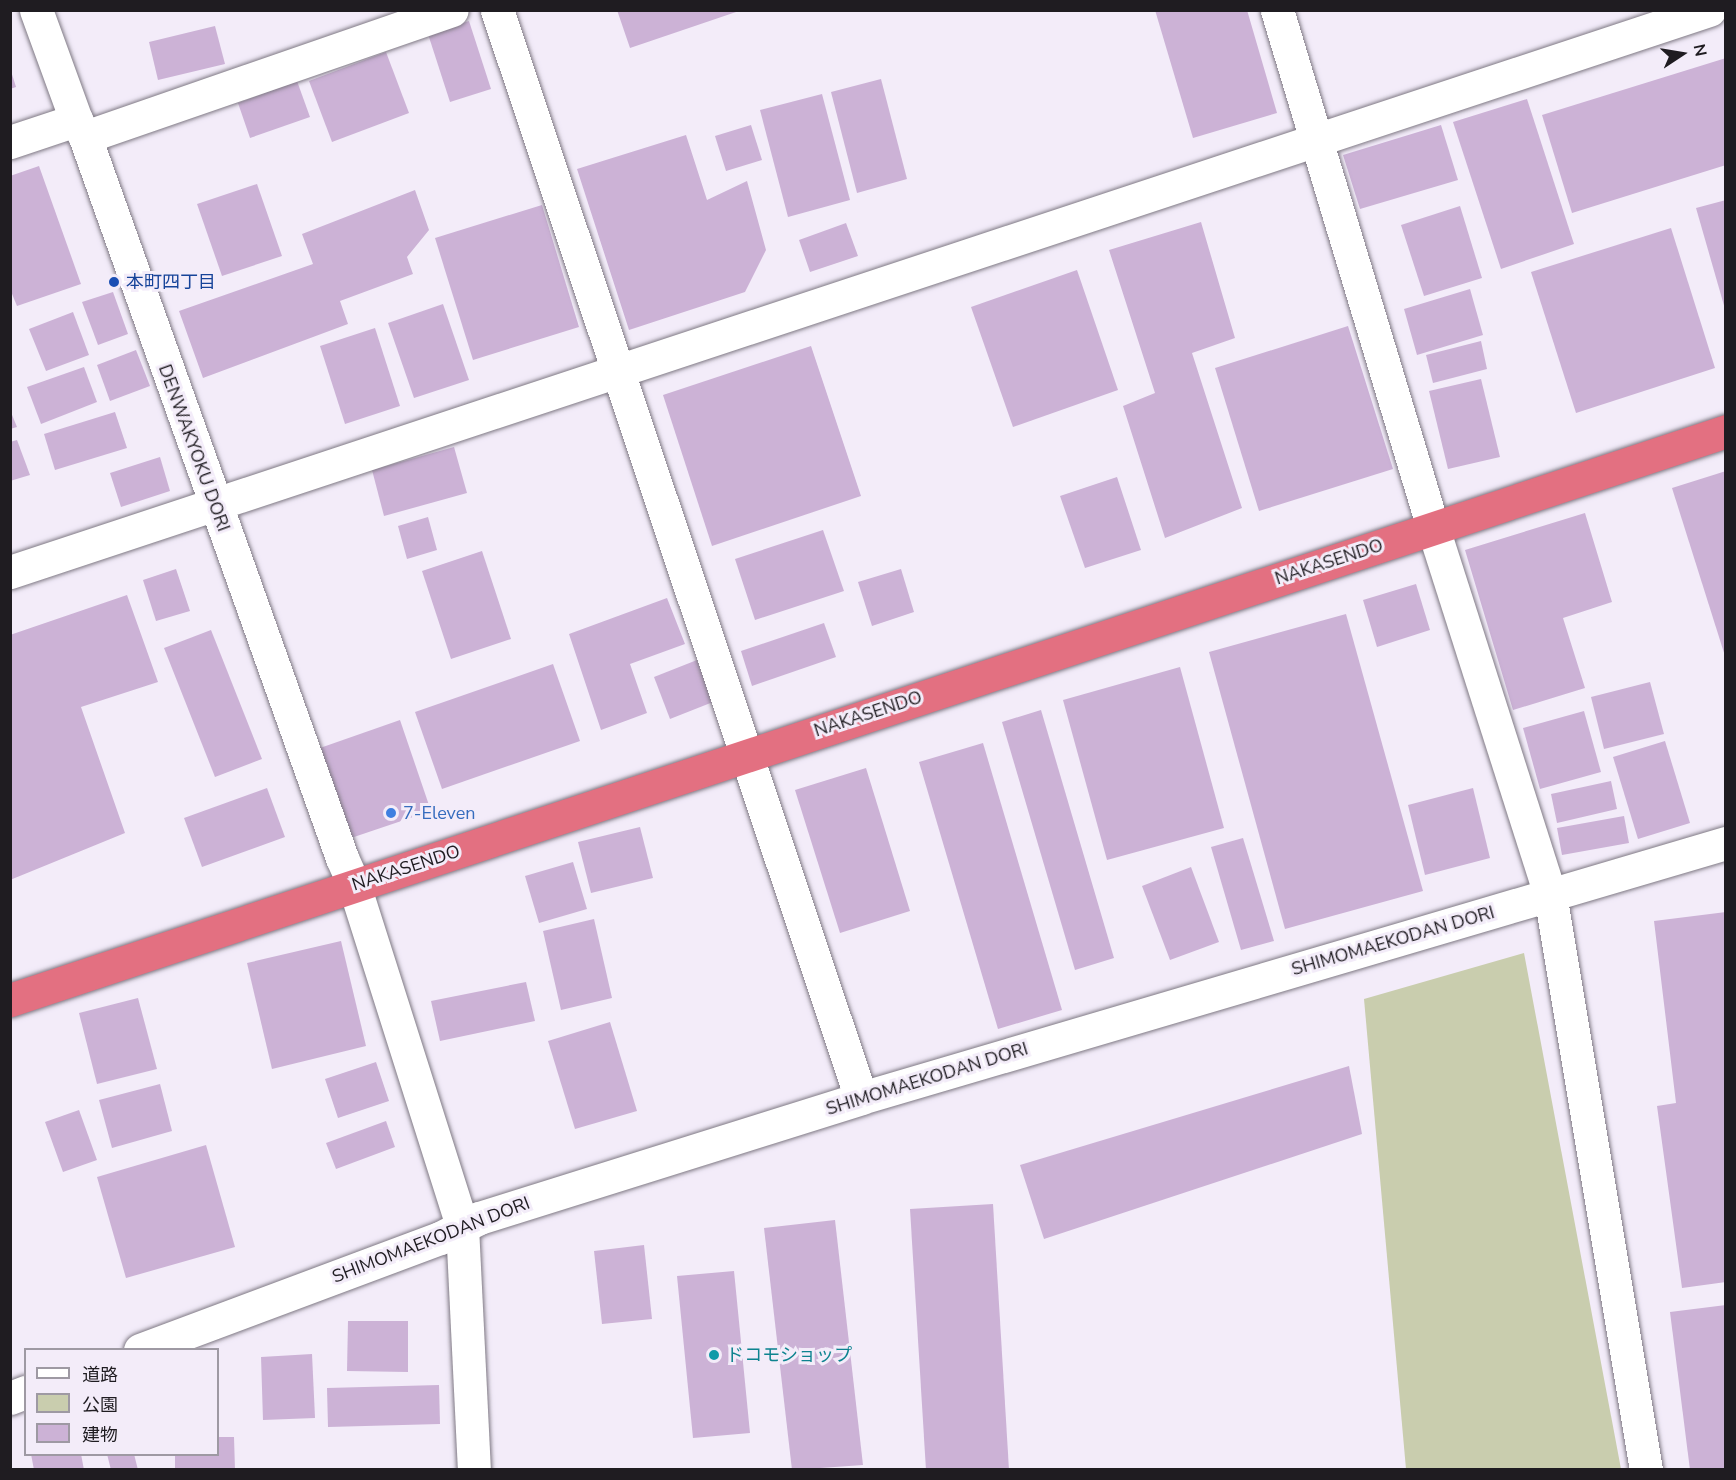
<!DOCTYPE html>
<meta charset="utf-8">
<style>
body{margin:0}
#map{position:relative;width:1736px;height:1480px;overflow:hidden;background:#f3ecf9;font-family:"Nunito Sans","Noto Sans JP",sans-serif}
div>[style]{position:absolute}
.green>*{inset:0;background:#c9cdae}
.building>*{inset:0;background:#ccb2d6}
.roads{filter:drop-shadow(0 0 2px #7f7984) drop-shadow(0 0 2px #7f7984)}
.minor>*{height:33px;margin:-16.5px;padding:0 16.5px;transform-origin:16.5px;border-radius:16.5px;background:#fff}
.highway>*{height:33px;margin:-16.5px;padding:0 16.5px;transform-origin:16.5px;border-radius:16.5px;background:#e37081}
.dots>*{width:16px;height:16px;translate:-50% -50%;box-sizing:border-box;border:3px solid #f3ecf9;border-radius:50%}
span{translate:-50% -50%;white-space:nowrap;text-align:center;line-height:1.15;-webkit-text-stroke:6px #f3ecf9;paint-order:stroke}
.transit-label{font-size:18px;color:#164399}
.left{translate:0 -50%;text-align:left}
.street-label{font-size:18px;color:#1f1c21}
.shop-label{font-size:18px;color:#366cbe}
.culture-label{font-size:18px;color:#0d838f}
.frame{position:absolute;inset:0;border:12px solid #1f1c21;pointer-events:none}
.legend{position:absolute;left:24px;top:1348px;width:195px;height:108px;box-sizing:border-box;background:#f3ecf9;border:2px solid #9e99a3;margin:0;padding:8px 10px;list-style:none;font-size:18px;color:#1f1c21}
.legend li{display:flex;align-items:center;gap:12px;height:30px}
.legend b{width:30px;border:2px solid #9e99a3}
.north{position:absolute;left:1652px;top:24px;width:60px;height:60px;-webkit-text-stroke:4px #f3ecf9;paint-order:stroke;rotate:78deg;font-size:16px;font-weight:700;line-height:24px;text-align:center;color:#1f1c21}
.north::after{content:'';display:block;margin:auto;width:21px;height:27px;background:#1f1c21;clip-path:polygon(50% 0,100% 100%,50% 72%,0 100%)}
</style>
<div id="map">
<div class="green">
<div style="clip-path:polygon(1524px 953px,1621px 1469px,1406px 1469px,1364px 999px)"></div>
</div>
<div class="building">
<div style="clip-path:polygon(617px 10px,739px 10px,739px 11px,630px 48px)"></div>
<div style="clip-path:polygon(1155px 10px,1247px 10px,1277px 113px,1193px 138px)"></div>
<div style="clip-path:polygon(469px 21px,491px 89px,450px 102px,428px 34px)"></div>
<div style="clip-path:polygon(215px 26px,225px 64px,158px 80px,149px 42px)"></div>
<div style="clip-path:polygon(386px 52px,409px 113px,332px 142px,309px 81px)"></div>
<div style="clip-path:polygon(1726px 58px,1726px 165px,1572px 213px,1542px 115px)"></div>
<div style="clip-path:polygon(10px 68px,16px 87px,10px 89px)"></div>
<div style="clip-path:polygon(881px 79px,907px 179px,857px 193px,831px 92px)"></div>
<div style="clip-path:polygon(297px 81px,310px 117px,250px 138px,238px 103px)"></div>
<div style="clip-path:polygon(822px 94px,850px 200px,788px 217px,760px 110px)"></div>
<div style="clip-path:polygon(1527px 99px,1574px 244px,1501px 269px,1453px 122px)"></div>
<div style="clip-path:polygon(751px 125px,762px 160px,726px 171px,715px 136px)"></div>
<div style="clip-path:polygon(1441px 125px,1458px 180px,1360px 209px,1343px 155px)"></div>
<div style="clip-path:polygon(686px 135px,707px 200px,747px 181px,766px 250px,745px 292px,629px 330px,577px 169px)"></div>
<div style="clip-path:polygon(39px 166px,81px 284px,17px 306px,10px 289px,10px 176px)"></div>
<div style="clip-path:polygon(257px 184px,282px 256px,222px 276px,197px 204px)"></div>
<div style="clip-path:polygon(415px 190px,429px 230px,407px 257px,413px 274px,340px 301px,348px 324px,203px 378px,179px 311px,313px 264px,302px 234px)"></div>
<div style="clip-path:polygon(1726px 200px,1726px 309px,1725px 309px,1696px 208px)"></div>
<div style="clip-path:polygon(542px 205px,579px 327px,473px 360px,435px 238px)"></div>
<div style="clip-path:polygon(1460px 206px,1482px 278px,1424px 296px,1401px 225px)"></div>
<div style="clip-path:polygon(1201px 222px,1235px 338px,1192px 353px,1242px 508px,1165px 538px,1123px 406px,1155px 393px,1109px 250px)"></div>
<div style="clip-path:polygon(846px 223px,858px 256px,810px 272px,799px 240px)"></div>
<div style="clip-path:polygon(1671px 228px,1715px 368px,1576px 413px,1531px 272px)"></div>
<div style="clip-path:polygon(1077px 270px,1118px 390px,1013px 427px,971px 307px)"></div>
<div style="clip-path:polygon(1470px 289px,1483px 335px,1417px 355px,1404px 309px)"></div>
<div style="clip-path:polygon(113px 292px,128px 334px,98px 345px,82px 302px)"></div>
<div style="clip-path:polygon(443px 304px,469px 380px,414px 398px,388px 323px)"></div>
<div style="clip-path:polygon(73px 312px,89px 355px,46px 371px,29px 329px)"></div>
<div style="clip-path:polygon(1348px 326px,1393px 469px,1259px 511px,1215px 368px)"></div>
<div style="clip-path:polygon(375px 328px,400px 406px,345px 424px,320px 346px)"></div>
<div style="clip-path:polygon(1481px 341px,1487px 369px,1433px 383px,1426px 355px)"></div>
<div style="clip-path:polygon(811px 346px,861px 496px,712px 546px,663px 395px)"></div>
<div style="clip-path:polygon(136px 350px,150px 386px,110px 401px,97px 365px)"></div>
<div style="clip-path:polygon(84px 367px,97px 402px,41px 424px,27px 387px)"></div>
<div style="clip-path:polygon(1481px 379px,1500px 457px,1448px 469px,1429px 391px)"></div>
<div style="clip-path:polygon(10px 410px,17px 427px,10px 429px)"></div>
<div style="clip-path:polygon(115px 412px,127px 448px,55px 470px,44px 434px)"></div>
<div style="clip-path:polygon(17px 440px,30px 475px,10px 481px,10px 442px)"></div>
<div style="clip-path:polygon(454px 447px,467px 493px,384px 516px,372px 470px)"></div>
<div style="clip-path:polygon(160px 457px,170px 491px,121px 507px,110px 473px)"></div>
<div style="clip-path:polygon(1726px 471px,1726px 656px,1725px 656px,1672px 488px)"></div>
<div style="clip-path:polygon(1117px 477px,1141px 550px,1085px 568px,1060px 496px)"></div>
<div style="clip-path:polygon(1585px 513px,1612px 602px,1563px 618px,1585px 688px,1513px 710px,1465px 550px)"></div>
<div style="clip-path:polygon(428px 517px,437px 550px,407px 559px,398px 526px)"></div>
<div style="clip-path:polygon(823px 530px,844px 591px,755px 620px,735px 559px)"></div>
<div style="clip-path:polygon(482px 551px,511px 639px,451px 659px,422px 571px)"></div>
<div style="clip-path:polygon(176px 569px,190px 611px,156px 621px,143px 580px)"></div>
<div style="clip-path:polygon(901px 569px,914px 612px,872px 626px,858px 582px)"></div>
<div style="clip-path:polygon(1416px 584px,1430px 630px,1377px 647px,1363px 600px)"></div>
<div style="clip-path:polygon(127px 595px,158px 682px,81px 707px,125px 833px,10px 880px,10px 635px)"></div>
<div style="clip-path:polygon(667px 598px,685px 644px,630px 664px,647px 713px,601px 730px,569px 634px)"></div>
<div style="clip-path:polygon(1346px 614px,1423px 891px,1285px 929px,1209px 652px)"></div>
<div style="clip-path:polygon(824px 623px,836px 657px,752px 686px,741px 651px)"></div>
<div style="clip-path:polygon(211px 630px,262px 759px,215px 777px,164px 648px)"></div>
<div style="clip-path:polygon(697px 660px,713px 702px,670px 719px,654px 677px)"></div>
<div style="clip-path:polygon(553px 664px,580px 741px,442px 789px,415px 712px)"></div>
<div style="clip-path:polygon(1180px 667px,1224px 828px,1107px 860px,1063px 700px)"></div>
<div style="clip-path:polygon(1650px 682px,1664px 734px,1604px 749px,1591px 697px)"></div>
<div style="clip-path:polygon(1041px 710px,1114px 958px,1075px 970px,1002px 722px)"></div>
<div style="clip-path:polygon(1584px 711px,1601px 772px,1540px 789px,1523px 728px)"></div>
<div style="clip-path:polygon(400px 720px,431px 811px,351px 838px,320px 748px)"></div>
<div style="clip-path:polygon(1665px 741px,1690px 823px,1638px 839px,1613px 757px)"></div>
<div style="clip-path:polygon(983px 743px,1062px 1010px,998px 1029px,919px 762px)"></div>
<div style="clip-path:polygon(866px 768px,910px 911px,840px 933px,795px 790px)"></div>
<div style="clip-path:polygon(1611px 781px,1617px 809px,1557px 823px,1551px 794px)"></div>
<div style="clip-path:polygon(267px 788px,285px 837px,202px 867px,184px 818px)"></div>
<div style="clip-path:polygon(1473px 788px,1490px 858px,1425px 875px,1408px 805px)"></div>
<div style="clip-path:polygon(1624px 816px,1629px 843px,1562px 855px,1557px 828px)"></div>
<div style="clip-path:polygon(640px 827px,653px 878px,591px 893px,578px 842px)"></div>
<div style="clip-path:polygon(1243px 838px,1274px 941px,1241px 950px,1211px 847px)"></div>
<div style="clip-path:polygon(573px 862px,587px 909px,539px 923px,525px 876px)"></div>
<div style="clip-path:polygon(1191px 867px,1219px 942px,1170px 960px,1142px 886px)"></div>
<div style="clip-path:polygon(1726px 912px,1726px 1282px,1682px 1288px,1657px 1106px,1676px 1103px,1654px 921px)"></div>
<div style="clip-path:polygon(594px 919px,612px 998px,561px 1010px,543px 931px)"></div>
<div style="clip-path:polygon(341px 941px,366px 1046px,272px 1069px,247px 963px)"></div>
<div style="clip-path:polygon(526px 982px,535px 1021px,440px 1041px,431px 1001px)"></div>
<div style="clip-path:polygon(138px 998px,157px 1069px,97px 1084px,79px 1013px)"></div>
<div style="clip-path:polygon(610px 1022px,637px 1111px,575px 1129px,548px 1041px)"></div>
<div style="clip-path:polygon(376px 1062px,389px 1101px,338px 1118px,325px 1079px)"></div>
<div style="clip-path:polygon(1349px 1066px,1362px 1134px,1044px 1239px,1020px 1165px)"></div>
<div style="clip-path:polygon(160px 1084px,172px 1131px,112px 1148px,99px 1100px)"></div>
<div style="clip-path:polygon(79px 1110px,97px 1160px,63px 1172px,45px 1122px)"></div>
<div style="clip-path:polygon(386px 1121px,395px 1147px,336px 1169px,326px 1143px)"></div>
<div style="clip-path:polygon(206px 1145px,235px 1247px,126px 1278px,97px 1177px)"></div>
<div style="clip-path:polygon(993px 1204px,1009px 1470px,926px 1470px,910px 1209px)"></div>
<div style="clip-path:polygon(835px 1220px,863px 1465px,792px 1470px,764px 1228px)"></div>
<div style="clip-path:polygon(644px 1245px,652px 1319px,602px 1324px,594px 1251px)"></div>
<div style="clip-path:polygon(734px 1271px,750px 1433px,693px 1438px,677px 1276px)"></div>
<div style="clip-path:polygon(1726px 1305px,1726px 1470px,1690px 1470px,1670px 1312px)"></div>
<div style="clip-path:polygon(348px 1321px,408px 1321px,408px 1372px,347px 1371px)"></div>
<div style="clip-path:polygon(312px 1354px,315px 1418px,263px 1420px,261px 1357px)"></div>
<div style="clip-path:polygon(439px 1385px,440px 1424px,328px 1427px,327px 1388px)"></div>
<div style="clip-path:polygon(218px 1437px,234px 1437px,235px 1470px,175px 1470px,175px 1454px,218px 1454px)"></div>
<div style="clip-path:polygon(31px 1454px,81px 1454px,84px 1470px,34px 1470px)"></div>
<div style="clip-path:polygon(107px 1454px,134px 1454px,138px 1470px,111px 1470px)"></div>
</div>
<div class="roads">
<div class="minor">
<div style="left:36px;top:10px;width:117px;rotate:70deg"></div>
<div style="left:76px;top:120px;width:19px;rotate:62deg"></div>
<div style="left:85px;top:137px;width:765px;rotate:70.38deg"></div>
<div style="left:342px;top:858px;width:30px;rotate:66deg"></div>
<div style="left:354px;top:885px;width:358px;rotate:72.4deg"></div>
<div style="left:462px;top:1226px;width:244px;rotate:87.2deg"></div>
<div style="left:497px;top:10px;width:1147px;rotate:71.5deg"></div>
<div style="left:1277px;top:10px;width:541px;rotate:73.24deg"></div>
<div style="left:1433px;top:528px;width:384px;rotate:72.3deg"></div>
<div style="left:1550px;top:894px;width:584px;rotate:80.54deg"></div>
<div style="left:85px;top:137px;width:388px;rotate:-19.1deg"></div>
<div style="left:10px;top:142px;width:70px;rotate:-18.4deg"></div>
<div style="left:10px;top:572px;width:1790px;rotate:-18.3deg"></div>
<div style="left:140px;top:1350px;width:320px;rotate:-20.5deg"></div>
<div style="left:440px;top:1238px;width:44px;rotate:-27.1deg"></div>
<div style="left:479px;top:1218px;width:400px;rotate:-17.4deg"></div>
<div style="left:861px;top:1098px;width:902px;rotate:-16.43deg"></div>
<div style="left:10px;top:1398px;width:17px;rotate:-21deg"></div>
</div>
<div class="highway">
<div style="left:10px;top:1000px;width:1808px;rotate:-18.34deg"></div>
</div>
</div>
<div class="dots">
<div style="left:114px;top:282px;background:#1a4fb4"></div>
<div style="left:391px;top:813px;background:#3f7fe0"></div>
<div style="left:714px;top:1355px;background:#0f9aa8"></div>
</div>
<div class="transit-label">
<span class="left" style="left:126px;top:282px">本町四丁目</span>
</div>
<div class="street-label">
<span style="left:194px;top:448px;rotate:70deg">DENWAKYOKU DORI</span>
<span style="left:1329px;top:562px;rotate:-18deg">NAKASENDO</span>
<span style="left:868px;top:714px;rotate:-18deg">NAKASENDO</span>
<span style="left:406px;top:868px;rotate:-18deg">NAKASENDO</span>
<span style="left:1393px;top:941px;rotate:-16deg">SHIMOMAEKODAN DORI</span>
<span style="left:927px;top:1079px;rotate:-17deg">SHIMOMAEKODAN DORI</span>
<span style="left:431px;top:1240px;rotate:-21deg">SHIMOMAEKODAN DORI</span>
</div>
<div class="shop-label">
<span class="left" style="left:403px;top:813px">7-Eleven</span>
</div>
<div class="culture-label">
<span class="left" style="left:726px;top:1355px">ドコモショップ</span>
</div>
<div class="frame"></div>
<ul class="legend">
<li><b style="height:8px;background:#fff"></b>道路</li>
<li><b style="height:16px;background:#c9cdae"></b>公園</li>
<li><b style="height:16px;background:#ccb2d6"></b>建物</li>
</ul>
<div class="north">N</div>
</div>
